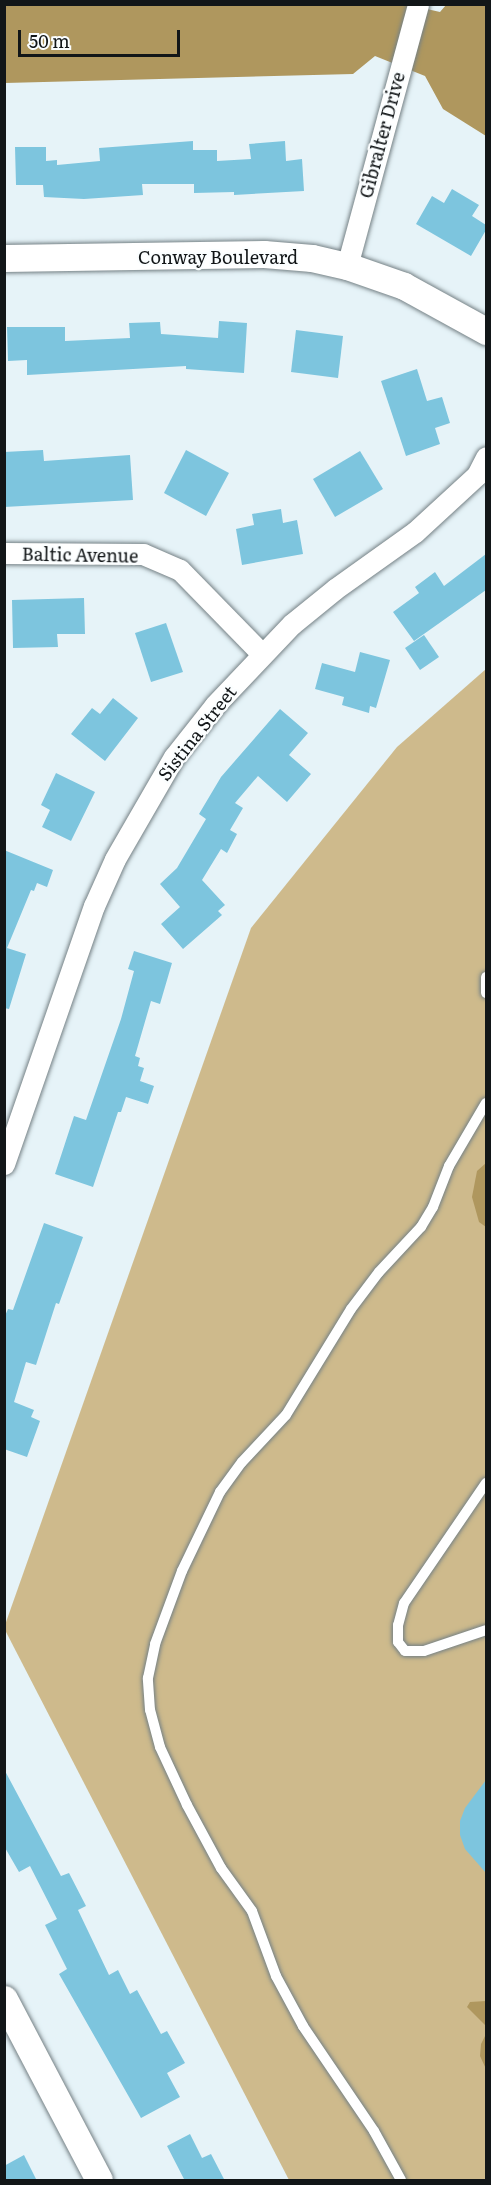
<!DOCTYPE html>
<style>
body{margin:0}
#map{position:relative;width:491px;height:2185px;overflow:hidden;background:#e6f3f8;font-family:Literata,serif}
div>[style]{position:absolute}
.green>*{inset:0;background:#ceba8c}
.water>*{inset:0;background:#af975e}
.building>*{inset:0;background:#7dc5de}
.roads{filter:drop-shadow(0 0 2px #758185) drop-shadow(0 0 2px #758185)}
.service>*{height:10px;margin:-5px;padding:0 5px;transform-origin:5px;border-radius:5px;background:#fff}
.minor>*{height:21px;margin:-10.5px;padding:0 10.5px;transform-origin:10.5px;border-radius:10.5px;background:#fff}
.tertiary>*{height:27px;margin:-13.5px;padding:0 13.5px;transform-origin:13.5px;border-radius:13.5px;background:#fff}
span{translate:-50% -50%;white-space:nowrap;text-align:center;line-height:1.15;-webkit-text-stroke:4.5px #fbfeff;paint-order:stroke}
.street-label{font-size:18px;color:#121618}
.frame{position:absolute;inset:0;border:6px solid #121618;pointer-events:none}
.scale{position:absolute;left:18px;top:30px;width:162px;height:27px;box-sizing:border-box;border:3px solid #121618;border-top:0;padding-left:8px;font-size:18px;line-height:21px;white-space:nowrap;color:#121618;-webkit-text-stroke:4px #fbfeff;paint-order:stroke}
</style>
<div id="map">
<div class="green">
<div style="clip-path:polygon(486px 669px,486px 2180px,289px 2180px,5px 1630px,5px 1625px,251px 928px,397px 747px)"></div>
</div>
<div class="water">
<div style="clip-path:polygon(405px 4px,440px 12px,446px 5px,486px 5px,486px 136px,443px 109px,425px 76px,375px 56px,353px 74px,5px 83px,4px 5px)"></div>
<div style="clip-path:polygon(486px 1163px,486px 1227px,479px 1222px,472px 1197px,477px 1171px)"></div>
<div style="clip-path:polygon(486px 2001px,486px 2069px,480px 2056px,481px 2044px,486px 2034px,485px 2025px,467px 2007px,470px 2002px)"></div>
</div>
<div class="building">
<div style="clip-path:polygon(193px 141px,193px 150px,217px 150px,217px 161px,251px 159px,249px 144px,285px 141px,286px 161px,302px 159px,304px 191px,234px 195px,234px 192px,194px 193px,194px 184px,142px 184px,143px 195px,84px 199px,44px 197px,43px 185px,16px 185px,15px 147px,46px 147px,46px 161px,57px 160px,57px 165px,100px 161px,99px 148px)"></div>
<div style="clip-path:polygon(452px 189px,479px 205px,472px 216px,486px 225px,486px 230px,471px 256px,416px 224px,432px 196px,444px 203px)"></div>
<div style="clip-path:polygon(219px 321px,247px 323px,244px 373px,186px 369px,186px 366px,27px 375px,27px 360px,8px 361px,7px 327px,65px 327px,65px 341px,130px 338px,129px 323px,160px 322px,161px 334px,218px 338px)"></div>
<div style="clip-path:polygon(296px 330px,343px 336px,338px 378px,291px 372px)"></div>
<div style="clip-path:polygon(417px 369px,427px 401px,442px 397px,450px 423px,435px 428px,440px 444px,406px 456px,381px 381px)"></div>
<div style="clip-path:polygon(43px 450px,44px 461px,130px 455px,133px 500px,4px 507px,4px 452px)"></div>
<div style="clip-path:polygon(186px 450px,229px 473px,206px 516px,164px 493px)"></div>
<div style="clip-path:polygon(360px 451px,383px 489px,335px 517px,313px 479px)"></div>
<div style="clip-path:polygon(281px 509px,283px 523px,297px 520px,303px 554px,242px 565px,236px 529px,254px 525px,252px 514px)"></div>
<div style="clip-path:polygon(486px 554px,486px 590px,414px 641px,393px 612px,419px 593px,415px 587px,435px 572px,444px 586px)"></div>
<div style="clip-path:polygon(84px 598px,85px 634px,57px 634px,58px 647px,13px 648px,12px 600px)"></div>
<div style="clip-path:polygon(166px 623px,183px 672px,151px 682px,135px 633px)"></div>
<div style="clip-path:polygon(424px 635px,439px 657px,420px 670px,405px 648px)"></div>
<div style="clip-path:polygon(360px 652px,390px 660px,376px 708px,370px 706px,369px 713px,342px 705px,344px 697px,315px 689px,322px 663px,355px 672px)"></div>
<div style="clip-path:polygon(113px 698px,138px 718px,105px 761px,71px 734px,92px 708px,100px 714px)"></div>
<div style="clip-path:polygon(280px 709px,308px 733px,289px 755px,311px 774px,287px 802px,258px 776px,235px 803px,243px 808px,230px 830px,237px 834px,227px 853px,221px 849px,202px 880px,225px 905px,218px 911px,222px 915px,183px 949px,161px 924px,180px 907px,160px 884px,177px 868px,206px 819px,199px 814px,221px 777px)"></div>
<div style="clip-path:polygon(56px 773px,95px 792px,71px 841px,42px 827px,50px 810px,41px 805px)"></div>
<div style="clip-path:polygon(4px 850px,53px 870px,47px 887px,37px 883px,34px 891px,31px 890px,7px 948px,26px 954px,9px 1009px,4px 1008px)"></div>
<div style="clip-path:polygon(134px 951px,172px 963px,160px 1004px,151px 1001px,135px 1056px,140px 1058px,138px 1066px,144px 1068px,140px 1081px,154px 1086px,148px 1104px,126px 1097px,121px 1112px,118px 1112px,93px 1187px,55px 1174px,74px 1116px,86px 1120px,121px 1019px,134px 971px,128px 969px)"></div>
<div style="clip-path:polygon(44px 1223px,83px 1237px,59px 1304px,56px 1303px,36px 1365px,26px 1362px,14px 1402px,34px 1410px,31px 1417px,40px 1421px,27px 1457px,4px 1449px,4px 1318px,8px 1309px,13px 1310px)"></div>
<div style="clip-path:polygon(4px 1769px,61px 1876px,69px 1873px,86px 1906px,78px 1910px,109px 1975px,118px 1970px,130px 1994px,137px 1990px,161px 2034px,167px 2031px,185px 2063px,167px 2073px,180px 2097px,141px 2118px,59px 1974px,67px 1969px,45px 1925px,57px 1919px,30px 1866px,19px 1872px,4px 1846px)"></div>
<div style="clip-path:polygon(486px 1780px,486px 1873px,465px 1849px,460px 1835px,460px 1821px,465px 1808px)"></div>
<div style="clip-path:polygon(190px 2134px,202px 2158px,211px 2154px,225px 2181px,185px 2181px,167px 2146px)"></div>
<div style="clip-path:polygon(24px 2155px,37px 2181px,4px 2181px,4px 2166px)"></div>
</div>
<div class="roads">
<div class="service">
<div style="left:486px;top:977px;width:16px;rotate:90deg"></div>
<div style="left:486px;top:1483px;width:145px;rotate:124.3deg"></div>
<div style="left:404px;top:1603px;width:23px;rotate:105deg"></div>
<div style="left:398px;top:1625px;width:17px;rotate:90deg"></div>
<div style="left:398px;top:1642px;width:11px;rotate:52deg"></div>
<div style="left:405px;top:1651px;width:19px"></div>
<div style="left:424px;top:1651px;width:65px;rotate:-18.7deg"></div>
<div style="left:401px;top:2180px;width:56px;rotate:-118.9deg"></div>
<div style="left:374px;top:2131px;width:127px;rotate:-124.1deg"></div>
<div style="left:303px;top:2026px;width:57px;rotate:-118.4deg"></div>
<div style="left:276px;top:1976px;width:69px;rotate:-110.3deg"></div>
<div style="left:252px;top:1911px;width:53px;rotate:-125.8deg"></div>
<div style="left:221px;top:1868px;width:72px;rotate:-118.4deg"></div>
<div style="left:187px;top:1805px;width:64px;rotate:-115deg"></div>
<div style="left:160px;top:1747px;width:38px;rotate:-105deg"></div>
<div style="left:150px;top:1710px;width:32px;rotate:-94deg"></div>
<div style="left:148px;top:1678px;width:35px;rotate:-78deg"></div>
<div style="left:155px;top:1644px;width:78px;rotate:-69.7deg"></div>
<div style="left:182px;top:1571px;width:88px;rotate:-64.3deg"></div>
<div style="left:220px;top:1492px;width:37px;rotate:-54deg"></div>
<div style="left:242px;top:1462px;width:64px;rotate:-46.9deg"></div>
<div style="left:286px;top:1415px;width:124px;rotate:-58.5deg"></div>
<div style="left:351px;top:1309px;width:46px;rotate:-52.9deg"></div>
<div style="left:379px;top:1272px;width:62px;rotate:-47deg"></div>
<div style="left:421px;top:1227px;width:23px;rotate:-59deg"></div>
<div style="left:433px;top:1207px;width:44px;rotate:-68.7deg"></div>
<div style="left:449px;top:1166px;width:73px;rotate:-59.6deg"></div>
</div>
<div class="minor">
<div style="left:347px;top:266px;width:271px;rotate:-74.8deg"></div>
<div style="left:4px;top:553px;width:139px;rotate:0.4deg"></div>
<div style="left:143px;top:554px;width:40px;rotate:23.4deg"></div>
<div style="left:180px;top:570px;width:117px;rotate:45.7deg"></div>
<div style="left:4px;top:1164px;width:273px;rotate:-70.8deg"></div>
<div style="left:94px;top:906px;width:51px;rotate:-65.9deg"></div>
<div style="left:115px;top:859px;width:118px;rotate:-60deg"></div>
<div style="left:174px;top:757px;width:66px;rotate:-51.7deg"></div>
<div style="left:215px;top:705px;width:112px;rotate:-46.5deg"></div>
<div style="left:292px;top:624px;width:55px;rotate:-39.1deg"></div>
<div style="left:335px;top:589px;width:98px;rotate:-35.5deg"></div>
<div style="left:415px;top:532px;width:84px;rotate:-42.6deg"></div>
<div style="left:477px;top:475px;width:20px;rotate:-63deg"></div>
</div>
<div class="tertiary">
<div style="left:4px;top:258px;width:260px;rotate:-0.9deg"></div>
<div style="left:264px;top:254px;width:48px;rotate:4.8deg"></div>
<div style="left:312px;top:258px;width:36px;rotate:13deg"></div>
<div style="left:347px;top:266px;width:60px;rotate:19.3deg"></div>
<div style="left:404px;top:286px;width:94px;rotate:28.8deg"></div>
<div style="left:4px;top:1999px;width:204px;rotate:62.3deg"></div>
</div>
</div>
<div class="street-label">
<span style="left:382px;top:135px;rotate:-75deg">Gibralter Drive</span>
<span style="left:218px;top:257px">Conway Boulevard</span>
<span style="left:80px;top:555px;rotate:1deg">Baltic Avenue</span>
<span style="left:197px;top:733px;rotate:-52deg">Sistina Street</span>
</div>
<div class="frame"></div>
<div class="scale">50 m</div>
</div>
